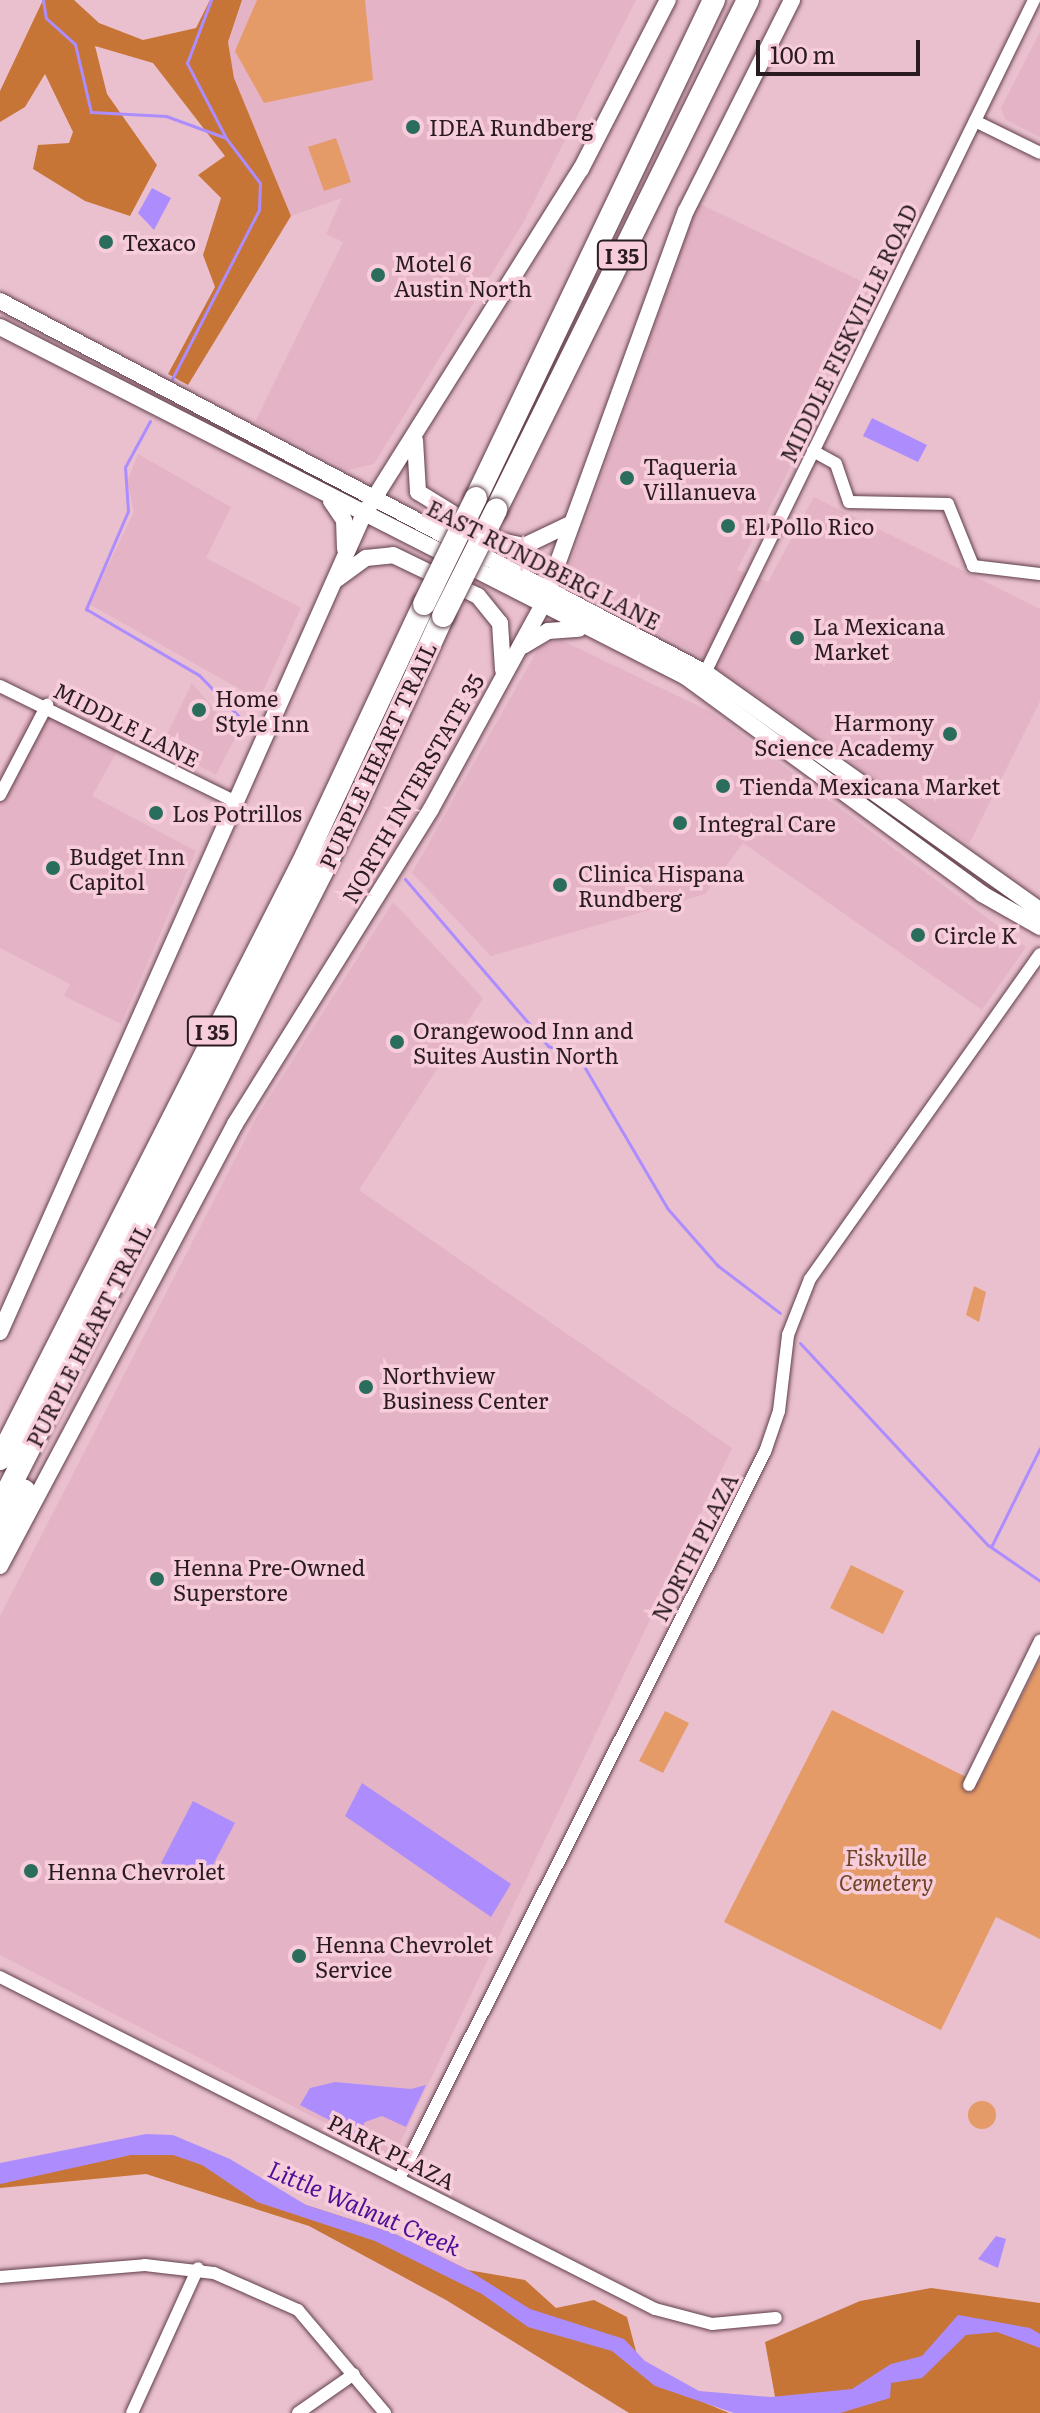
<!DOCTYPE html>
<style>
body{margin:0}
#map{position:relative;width:1040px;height:2413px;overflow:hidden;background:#eac0cf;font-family:Literata,serif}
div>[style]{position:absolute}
.built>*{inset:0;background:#e4b3c5}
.green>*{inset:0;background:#e49b68}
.round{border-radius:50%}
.forest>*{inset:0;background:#c77537}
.water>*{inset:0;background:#ad8dfd}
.stream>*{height:3px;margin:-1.5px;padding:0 1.5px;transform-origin:1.5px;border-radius:1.5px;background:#ad8dfd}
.roads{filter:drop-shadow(0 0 2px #603e4b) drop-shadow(0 0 2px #603e4b)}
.street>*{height:12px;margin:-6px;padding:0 6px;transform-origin:6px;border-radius:6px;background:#fff}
.secondary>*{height:16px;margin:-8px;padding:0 8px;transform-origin:8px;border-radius:8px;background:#fff}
.highway>*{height:22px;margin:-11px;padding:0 11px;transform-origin:11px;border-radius:11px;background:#fff}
.bridges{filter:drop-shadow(0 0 2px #603e4b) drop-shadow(0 0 2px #603e4b)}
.highway-bridge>*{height:22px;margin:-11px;padding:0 11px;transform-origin:11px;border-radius:11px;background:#fff}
.dots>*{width:22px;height:22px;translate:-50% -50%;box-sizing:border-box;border:4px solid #f7cddc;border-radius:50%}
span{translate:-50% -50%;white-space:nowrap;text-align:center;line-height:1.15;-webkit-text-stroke:7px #f7cddc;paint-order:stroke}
.shield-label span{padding:2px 6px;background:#f7cddc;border:2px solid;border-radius:6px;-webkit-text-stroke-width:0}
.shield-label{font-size:20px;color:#2a1b21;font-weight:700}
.poi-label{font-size:22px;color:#2a1b21}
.left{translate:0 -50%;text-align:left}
.right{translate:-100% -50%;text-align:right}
.street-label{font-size:22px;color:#2a1b21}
.park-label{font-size:22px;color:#6f4323;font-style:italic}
.water-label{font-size:24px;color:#4d0f96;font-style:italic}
.scale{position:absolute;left:756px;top:40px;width:164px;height:36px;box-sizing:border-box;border:4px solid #2a1b21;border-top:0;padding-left:10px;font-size:24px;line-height:28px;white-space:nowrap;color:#2a1b21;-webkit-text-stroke:6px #f7cddc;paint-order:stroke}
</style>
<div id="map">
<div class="built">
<div style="clip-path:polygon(242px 0,636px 0,523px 223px,374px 464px,348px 470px,255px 422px,343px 242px,326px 234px,342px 198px,291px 216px,234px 78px,228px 42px)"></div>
<div style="clip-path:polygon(1040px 32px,1040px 137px,1005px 119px,1001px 108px)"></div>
<div style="clip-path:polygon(698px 203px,882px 291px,737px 570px,768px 582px,814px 497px,1040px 609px,1040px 701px,969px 844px,693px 652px,564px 582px)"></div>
<div style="clip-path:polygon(138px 454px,231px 507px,206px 558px,301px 608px,259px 700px,89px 604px,134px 512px,127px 482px)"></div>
<div style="clip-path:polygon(561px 640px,711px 712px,1026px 947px,982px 1010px,743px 843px,705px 894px,491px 956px,412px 873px,539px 647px)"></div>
<div style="clip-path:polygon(192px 683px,236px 736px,216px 775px,162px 745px)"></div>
<div style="clip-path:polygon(32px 708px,119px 748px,92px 796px,196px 851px,121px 1024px,64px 996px,70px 984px,0 948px,0 772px)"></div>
<div style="clip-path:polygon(393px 902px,483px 998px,359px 1190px,732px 1448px,393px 2158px,0 1955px,0 1616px,256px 1118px)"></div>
</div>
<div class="green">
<div style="clip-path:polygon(257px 0,365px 0,373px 80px,264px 103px,235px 51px)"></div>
<div style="clip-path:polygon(336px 138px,351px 182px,324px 191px,308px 147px)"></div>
<div style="clip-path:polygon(974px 1286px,986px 1292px,979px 1322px,966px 1315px)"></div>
<div style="clip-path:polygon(851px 1565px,904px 1591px,883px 1634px,830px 1608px)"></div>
<div style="clip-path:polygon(1040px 1659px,1040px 1939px,996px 1917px,941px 2030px,724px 1922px,832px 1710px,978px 1783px)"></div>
<div style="clip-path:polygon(665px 1711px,689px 1723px,663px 1773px,639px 1761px)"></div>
<div class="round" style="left:968px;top:2101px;width:28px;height:28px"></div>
</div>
<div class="forest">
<div style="clip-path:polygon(43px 0,74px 0,99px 23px,143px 40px,196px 28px,210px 0,242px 0,228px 42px,234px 78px,291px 216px,188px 385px,168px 374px,215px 287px,203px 255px,221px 198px,198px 175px,225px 156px,153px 63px,95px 46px,107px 94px,157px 165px,130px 216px,85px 201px,33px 169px,38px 145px,69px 143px,73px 132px,45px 74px,25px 107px,0 122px,0 91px)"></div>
<div style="clip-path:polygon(165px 2135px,306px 2205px,393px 2233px,468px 2270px,525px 2280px,556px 2308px,594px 2300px,627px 2317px,637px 2355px,660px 2384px,729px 2413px,629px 2413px,446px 2300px,309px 2226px,146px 2174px,0 2188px,0 2166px)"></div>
<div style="clip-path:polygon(931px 2288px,1040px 2303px,1040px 2413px,778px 2413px,765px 2342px,860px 2301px)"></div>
</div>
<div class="water">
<div style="clip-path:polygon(152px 188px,171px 198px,154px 230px,138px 213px)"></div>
<div style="clip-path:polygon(872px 418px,927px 445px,918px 462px,863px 436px)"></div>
<div style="clip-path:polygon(362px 1783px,511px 1884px,491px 1917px,345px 1816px)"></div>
<div style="clip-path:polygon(193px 1801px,235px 1823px,203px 1884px,161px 1863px)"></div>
<div style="clip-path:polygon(335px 2082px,411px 2089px,426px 2085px,406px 2127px,382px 2116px,365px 2122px,358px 2135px,300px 2105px,310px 2088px)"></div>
<div style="clip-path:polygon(146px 2134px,173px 2135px,230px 2159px,306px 2205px,393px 2233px,468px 2270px,530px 2309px,624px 2339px,645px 2361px,699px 2391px,771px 2397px,852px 2389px,891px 2364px,922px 2356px,958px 2315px,1030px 2328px,1040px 2334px,1040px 2348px,997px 2332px,966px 2335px,922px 2378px,891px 2383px,890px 2398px,840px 2413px,734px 2413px,655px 2386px,612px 2351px,528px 2327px,482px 2294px,375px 2241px,257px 2202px,202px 2165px,173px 2155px,131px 2155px,0 2184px,0 2163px)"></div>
<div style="clip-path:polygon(996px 2236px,1006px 2239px,998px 2268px,978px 2259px)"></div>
</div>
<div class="stream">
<div style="left:43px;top:0;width:18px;rotate:81deg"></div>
<div style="left:46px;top:18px;width:39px;rotate:42deg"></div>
<div style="left:75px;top:44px;width:70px;rotate:76.8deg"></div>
<div style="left:91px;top:112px;width:75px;rotate:3.1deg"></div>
<div style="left:166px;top:116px;width:64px;rotate:20.1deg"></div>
<div style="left:172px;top:379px;width:190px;rotate:-62.8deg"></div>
<div style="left:259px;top:210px;width:27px;rotate:-88deg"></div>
<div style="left:260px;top:183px;width:56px;rotate:-127.1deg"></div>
<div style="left:226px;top:138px;width:85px;rotate:-117.5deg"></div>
<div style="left:187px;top:63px;width:67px;rotate:-69.1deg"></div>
<div style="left:150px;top:421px;width:52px;rotate:118.5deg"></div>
<div style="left:125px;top:467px;width:44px;rotate:86.1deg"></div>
<div style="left:128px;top:511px;width:107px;rotate:113.2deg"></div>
<div style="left:86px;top:609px;width:131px;rotate:30.3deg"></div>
<div style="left:199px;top:675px;width:76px;rotate:46.1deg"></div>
<div style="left:405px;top:879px;width:220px;rotate:49.4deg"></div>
<div style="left:548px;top:1046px;width:32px;rotate:18deg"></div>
<div style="left:578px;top:1056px;width:176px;rotate:59.6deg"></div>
<div style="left:667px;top:1208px;width:76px;rotate:48.7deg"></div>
<div style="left:717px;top:1265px;width:79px;rotate:37.3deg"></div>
<div style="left:800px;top:1343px;width:276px;rotate:47.1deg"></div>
<div style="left:988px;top:1545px;width:63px;rotate:34.7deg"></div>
<div style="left:992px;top:1545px;width:108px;rotate:-63.7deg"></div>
</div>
<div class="roads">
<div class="street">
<div style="left:975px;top:121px;width:72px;rotate:26.2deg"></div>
<div style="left:813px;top:451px;width:26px;rotate:29deg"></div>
<div style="left:836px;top:464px;width:40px;rotate:71.1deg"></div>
<div style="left:849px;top:502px;width:99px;rotate:1.2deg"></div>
<div style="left:948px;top:504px;width:67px;rotate:68deg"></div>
<div style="left:973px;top:566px;width:67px;rotate:6.8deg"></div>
<div style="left:702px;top:679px;width:756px;rotate:-63.94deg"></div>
<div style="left:0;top:686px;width:261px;rotate:26.2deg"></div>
<div style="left:0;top:795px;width:102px;rotate:-62.4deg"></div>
<div style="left:969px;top:1785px;width:161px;rotate:-63.8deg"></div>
<div style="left:0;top:1977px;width:734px;rotate:26.88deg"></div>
<div style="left:655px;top:2309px;width:59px;rotate:14.7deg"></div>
<div style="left:712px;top:2324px;width:64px;rotate:-5.4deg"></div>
<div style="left:400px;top:2177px;width:812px;rotate:-63.28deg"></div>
<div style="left:765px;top:1452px;width:43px;rotate:-71.1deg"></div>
<div style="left:779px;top:1411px;width:77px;rotate:-83.2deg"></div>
<div style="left:788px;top:1335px;width:60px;rotate:-68.6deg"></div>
<div style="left:810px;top:1279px;width:398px;rotate:-54.7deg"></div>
<div style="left:0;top:2277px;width:145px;rotate:-4.7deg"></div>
<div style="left:145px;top:2265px;width:69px;rotate:6.6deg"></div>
<div style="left:214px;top:2273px;width:92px;rotate:23.8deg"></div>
<div style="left:298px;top:2310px;width:135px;rotate:49.8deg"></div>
<div style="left:132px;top:2413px;width:159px;rotate:-65.5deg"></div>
<div style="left:298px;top:2413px;width:68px;rotate:-34.9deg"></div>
</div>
<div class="secondary">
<div style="left:0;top:301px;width:798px;rotate:27.79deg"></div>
<div style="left:706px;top:673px;width:410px;rotate:35.4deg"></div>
<div style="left:0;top:327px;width:770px;rotate:27.03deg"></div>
<div style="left:686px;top:677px;width:367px;rotate:36.2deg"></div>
<div style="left:982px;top:894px;width:67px;rotate:29.6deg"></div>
<div style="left:415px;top:440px;width:52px;rotate:86.7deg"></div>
<div style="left:418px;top:492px;width:92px;rotate:31.6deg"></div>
<div style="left:496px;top:540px;width:29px;rotate:12deg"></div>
<div style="left:524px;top:546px;width:53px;rotate:-25.6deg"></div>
<div style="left:331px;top:501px;width:23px;rotate:56deg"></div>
<div style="left:344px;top:520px;width:29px;rotate:88deg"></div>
<div style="left:337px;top:579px;width:36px;rotate:-36deg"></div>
<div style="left:366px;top:558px;width:27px;rotate:-6deg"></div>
<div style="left:393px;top:555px;width:94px;rotate:25.8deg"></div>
<div style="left:478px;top:596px;width:35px;rotate:51deg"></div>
<div style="left:500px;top:623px;width:47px;rotate:86.3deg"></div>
<div style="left:523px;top:646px;width:29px;rotate:-31deg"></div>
<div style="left:548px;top:631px;width:31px;rotate:-4deg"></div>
<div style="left:0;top:1332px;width:893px;rotate:-66.02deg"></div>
<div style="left:363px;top:516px;width:410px;rotate:-57.9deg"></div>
<div style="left:581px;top:169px;width:190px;rotate:-62.8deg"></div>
<div style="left:0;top:1566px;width:501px;rotate:-62deg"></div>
<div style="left:235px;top:1124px;width:371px;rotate:-58.1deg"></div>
<div style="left:431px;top:809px;width:231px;rotate:-61.3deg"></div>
<div style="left:542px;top:606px;width:420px;rotate:-70deg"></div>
<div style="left:686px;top:211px;width:236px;rotate:-63.3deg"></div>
</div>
<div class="highway">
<div style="left:476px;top:498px;width:552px;rotate:-64.46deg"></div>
<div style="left:496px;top:510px;width:569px;rotate:-63.71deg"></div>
<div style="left:0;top:1459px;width:676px;rotate:-63.09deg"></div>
<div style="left:306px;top:856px;width:278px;rotate:-64.9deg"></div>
<div style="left:0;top:1506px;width:791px;rotate:-63.08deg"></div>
<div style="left:358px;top:801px;width:204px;rotate:-65.3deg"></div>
<div style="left:0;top:1540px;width:55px;rotate:-63.9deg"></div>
</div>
</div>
<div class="bridges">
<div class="highway-bridge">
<div style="left:424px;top:604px;width:118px;rotate:-63.9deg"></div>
<div style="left:443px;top:616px;width:119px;rotate:-63.4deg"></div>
</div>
</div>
<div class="dots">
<div style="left:413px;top:127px;background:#2a6d5d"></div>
<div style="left:106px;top:242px;background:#2a6d5d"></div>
<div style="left:378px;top:275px;background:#2a6d5d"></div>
<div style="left:627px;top:478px;background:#2a6d5d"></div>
<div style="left:728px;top:526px;background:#2a6d5d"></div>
<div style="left:797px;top:638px;background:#2a6d5d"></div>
<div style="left:199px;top:710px;background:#2a6d5d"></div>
<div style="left:950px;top:734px;background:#2a6d5d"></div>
<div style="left:723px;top:786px;background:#2a6d5d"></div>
<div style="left:156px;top:813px;background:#2a6d5d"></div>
<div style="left:680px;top:823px;background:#2a6d5d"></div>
<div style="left:53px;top:868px;background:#2a6d5d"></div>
<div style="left:560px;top:885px;background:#2a6d5d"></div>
<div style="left:918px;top:935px;background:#2a6d5d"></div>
<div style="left:397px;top:1042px;background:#2a6d5d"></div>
<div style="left:366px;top:1387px;background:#2a6d5d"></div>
<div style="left:157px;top:1579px;background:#2a6d5d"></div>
<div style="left:31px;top:1871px;background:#2a6d5d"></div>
<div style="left:299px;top:1956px;background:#2a6d5d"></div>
</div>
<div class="shield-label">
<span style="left:622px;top:255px">I 35</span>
<span style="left:212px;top:1031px">I 35</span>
</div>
<div class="poi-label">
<span class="left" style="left:429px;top:127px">IDEA Rundberg</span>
<span class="left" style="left:122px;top:242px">Texaco</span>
<span class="left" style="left:394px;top:275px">Motel 6<br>Austin North</span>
<span class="left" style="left:643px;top:478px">Taqueria<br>Villanueva</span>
<span class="left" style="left:744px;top:526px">El Pollo Rico</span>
<span class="left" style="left:813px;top:638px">La Mexicana<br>Market</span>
<span class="left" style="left:215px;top:710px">Home<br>Style Inn</span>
<span class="right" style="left:934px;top:734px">Harmony<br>Science Academy</span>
<span class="left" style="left:739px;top:786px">Tienda Mexicana Market</span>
<span class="left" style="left:172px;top:813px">Los Potrillos</span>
<span class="left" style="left:698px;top:823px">Integral Care</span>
<span class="left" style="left:69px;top:868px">Budget Inn<br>Capitol</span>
<span class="left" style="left:578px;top:885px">Clinica Hispana<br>Rundberg</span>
<span class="left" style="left:934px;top:935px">Circle K</span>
<span class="left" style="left:413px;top:1042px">Orangewood Inn and<br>Suites Austin North</span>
<span class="left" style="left:382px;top:1387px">Northview<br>Business Center</span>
<span class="left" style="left:173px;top:1579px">Henna Pre-Owned<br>Superstore</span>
<span class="left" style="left:47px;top:1871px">Henna Chevrolet</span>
<span class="left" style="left:315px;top:1956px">Henna Chevrolet<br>Service</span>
</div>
<div class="street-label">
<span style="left:848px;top:333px;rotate:-64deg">MIDDLE FISKVILLE ROAD</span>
<span style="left:544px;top:564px;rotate:27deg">EAST RUNDBERG LANE</span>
<span style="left:127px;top:724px;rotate:27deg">MIDDLE LANE</span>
<span style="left:377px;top:755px;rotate:-65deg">PURPLE HEART TRAIL</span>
<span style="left:412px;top:788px;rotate:-60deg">NORTH INTERSTATE 35</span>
<span style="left:88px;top:1335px;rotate:-63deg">PURPLE HEART TRAIL</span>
<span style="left:694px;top:1547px;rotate:-63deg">NORTH PLAZA</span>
<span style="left:392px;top:2151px;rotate:27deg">PARK PLAZA</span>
</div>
<div class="park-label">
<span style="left:886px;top:1869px">Fiskville<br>Cemetery</span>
</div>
<div class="water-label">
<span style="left:365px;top:2207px;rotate:23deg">Little Walnut Creek</span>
</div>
<div class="scale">100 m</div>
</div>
